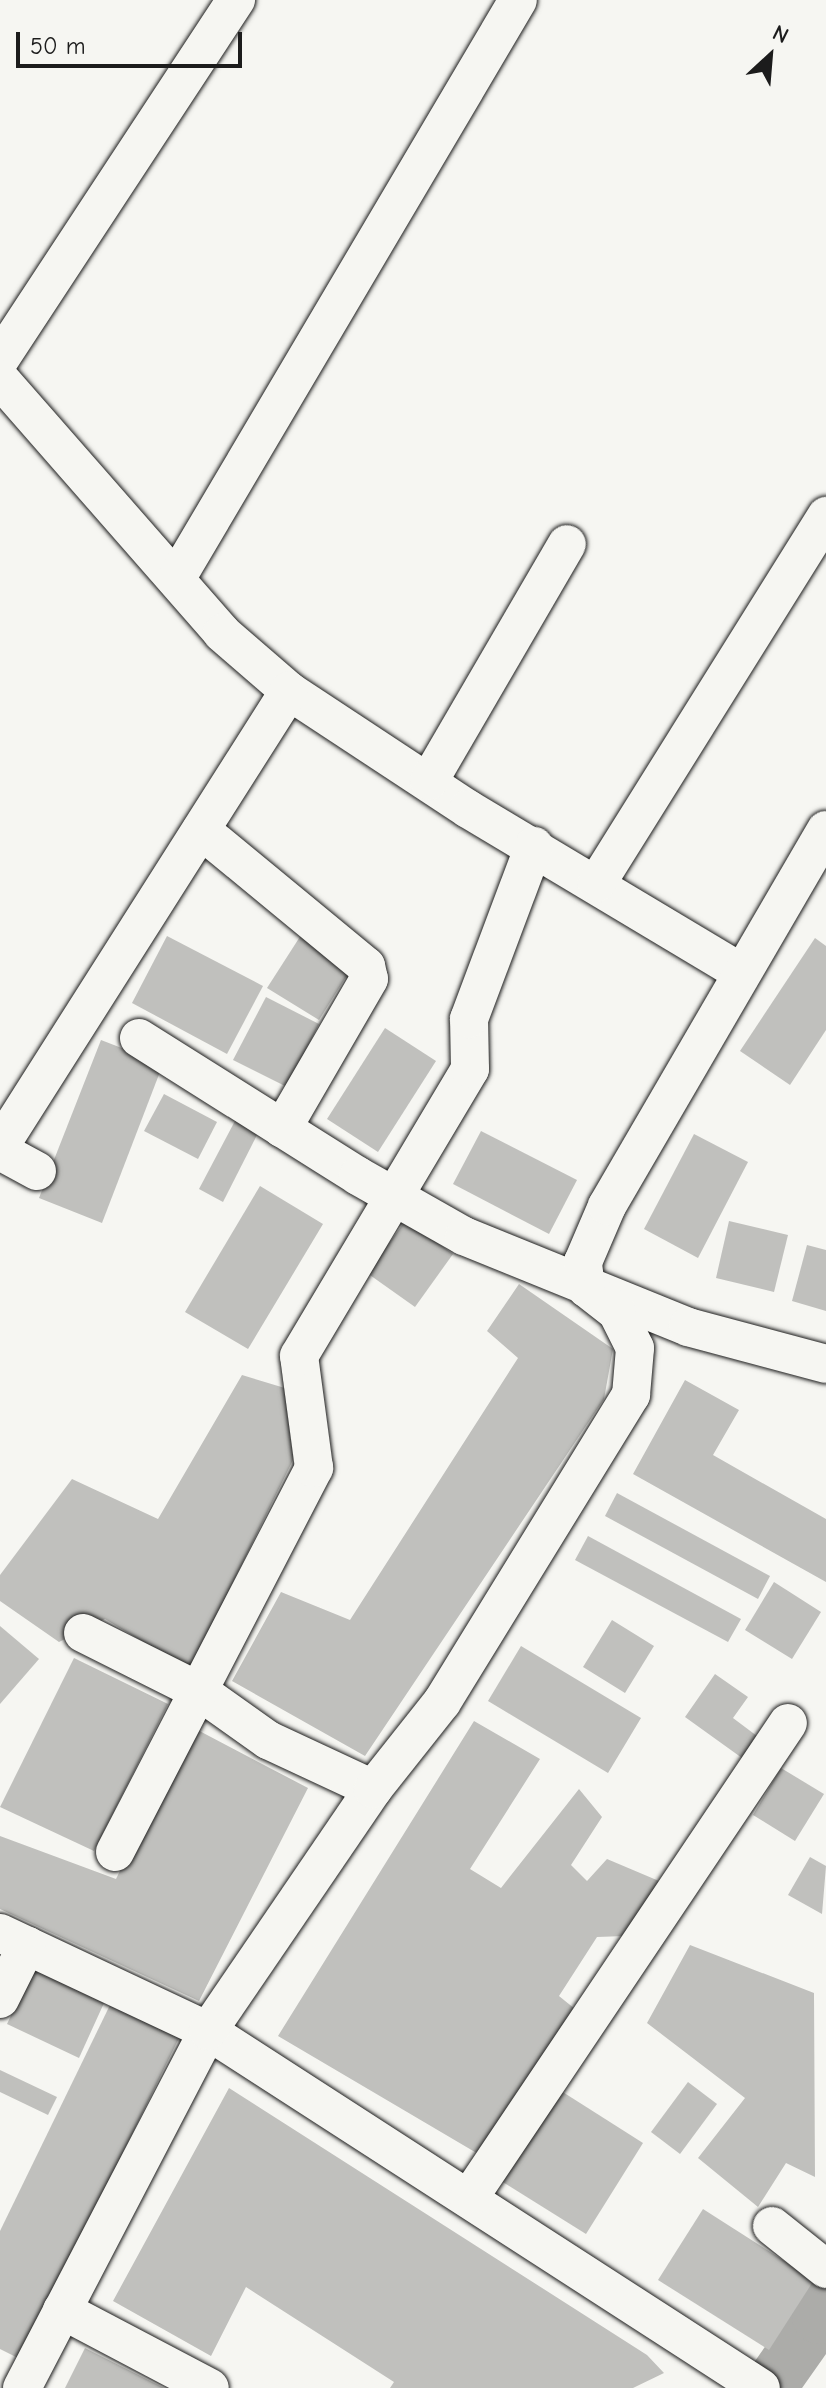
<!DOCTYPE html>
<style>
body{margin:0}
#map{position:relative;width:826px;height:2388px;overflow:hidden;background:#f6f6f2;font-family:"Comic Neue",sans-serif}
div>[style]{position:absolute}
.river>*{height:54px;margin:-27px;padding:0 27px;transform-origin:27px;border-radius:27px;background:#acaca9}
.building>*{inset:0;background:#c0c0bd}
.roads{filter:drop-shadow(0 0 2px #1c1c1c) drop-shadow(0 0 2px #1c1c1c)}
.minor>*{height:38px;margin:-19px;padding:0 19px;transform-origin:19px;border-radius:19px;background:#f6f6f2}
span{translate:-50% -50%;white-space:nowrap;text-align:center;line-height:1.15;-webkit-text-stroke:8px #f6f6f2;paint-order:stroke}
.north{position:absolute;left:730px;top:16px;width:80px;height:80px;-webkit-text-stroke:6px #f6f6f2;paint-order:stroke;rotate:26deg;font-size:22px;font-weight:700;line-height:32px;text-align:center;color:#1c1c1c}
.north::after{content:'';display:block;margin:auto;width:28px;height:36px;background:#1c1c1c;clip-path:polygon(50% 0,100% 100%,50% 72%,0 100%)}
.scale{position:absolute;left:16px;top:32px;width:226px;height:36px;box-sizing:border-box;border:4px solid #1c1c1c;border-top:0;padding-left:10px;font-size:24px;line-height:28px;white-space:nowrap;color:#1c1c1c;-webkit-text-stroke:6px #f6f6f2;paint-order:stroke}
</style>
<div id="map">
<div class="river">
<div style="left:769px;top:2388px;width:87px;rotate:-54.8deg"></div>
<div style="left:819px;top:2317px;width:20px;rotate:-70deg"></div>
</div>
<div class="building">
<div style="clip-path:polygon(303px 932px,354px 964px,319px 1020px,267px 988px)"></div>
<div style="clip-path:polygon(167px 936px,263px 986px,227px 1054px,132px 1003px)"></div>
<div style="clip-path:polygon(815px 938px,826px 946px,826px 1030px,790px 1085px,740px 1051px)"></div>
<div style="clip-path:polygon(266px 997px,319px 1024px,287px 1087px,233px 1060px)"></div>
<div style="clip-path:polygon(385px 1028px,436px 1061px,378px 1152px,327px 1119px)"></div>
<div style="clip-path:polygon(101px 1040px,163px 1064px,102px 1223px,39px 1198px)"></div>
<div style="clip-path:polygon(164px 1094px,217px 1122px,198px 1159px,144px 1131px)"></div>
<div style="clip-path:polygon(236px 1119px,259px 1131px,223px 1202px,199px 1189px)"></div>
<div style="clip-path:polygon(481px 1131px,577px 1180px,549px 1234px,453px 1184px)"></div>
<div style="clip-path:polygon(694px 1134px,748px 1162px,698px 1258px,644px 1229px)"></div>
<div style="clip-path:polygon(260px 1186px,323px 1224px,248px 1349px,185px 1312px)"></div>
<div style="clip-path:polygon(406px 1220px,453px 1254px,415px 1307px,367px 1273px)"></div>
<div style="clip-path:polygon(729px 1221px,788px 1235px,774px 1292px,716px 1278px)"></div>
<div style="clip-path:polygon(807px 1245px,826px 1250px,826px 1311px,792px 1301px)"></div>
<div style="clip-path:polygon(519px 1284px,613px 1349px,604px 1399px,365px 1756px,232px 1681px,281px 1592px,350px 1620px,518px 1358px,487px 1331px)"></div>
<div style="clip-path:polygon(242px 1375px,298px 1392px,293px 1460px,190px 1670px,105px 1619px,59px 1642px,0 1601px,0 1575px,72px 1479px,158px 1519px)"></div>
<div style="clip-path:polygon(685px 1380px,739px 1410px,713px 1455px,826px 1519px,826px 1582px,633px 1474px)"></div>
<div style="clip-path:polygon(617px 1493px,770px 1576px,758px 1599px,605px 1516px)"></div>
<div style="clip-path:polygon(588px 1536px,741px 1619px,728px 1642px,575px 1560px)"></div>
<div style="clip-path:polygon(774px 1582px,821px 1612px,792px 1659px,745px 1630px)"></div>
<div style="clip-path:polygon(612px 1620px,654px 1646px,625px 1693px,583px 1667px)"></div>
<div style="clip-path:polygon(0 1626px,39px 1659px,0 1704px)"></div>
<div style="clip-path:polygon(521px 1646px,641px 1718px,608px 1773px,488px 1701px)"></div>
<div style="clip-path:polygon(74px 1658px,168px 1704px,94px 1851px,0 1807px)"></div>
<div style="clip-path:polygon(715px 1674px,748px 1697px,733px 1718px,757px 1736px,742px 1758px,685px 1717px)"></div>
<div style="clip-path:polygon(474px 1721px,540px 1759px,470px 1869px,501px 1888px,579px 1789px,602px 1817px,571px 1865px,587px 1881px,607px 1859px,659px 1881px,625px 1936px,597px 1937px,559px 1996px,575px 2009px,480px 2155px,278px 2036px)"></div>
<div style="clip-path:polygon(190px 1726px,308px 1788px,199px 2001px,0 1909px,0 1836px,116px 1879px)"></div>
<div style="clip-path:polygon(781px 1768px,824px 1794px,795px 1841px,753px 1815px)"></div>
<div style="clip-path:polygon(810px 1857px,826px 1866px,822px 1914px,788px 1895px)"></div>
<div style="clip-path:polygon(690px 1945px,814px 1993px,815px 2177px,786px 2163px,758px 2207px,698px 2158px,745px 2098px,647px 2023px)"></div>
<div style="clip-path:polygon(33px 1969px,104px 2003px,79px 2058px,7px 2024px)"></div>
<div style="clip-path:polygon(110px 2005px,179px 2038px,22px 2360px,0 2349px,0 2231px)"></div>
<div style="clip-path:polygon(0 2070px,57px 2097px,48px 2115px,0 2092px)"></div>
<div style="clip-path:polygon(688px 2082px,717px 2104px,680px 2154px,651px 2132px)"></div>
<div style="clip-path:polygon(229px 2088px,647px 2355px,664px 2373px,633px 2388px,390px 2388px,394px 2382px,246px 2287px,211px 2356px,113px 2301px)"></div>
<div style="clip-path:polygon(558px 2089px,643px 2143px,586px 2234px,501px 2181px)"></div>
<div style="clip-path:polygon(703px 2209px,814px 2280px,769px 2350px,658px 2280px)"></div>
<div style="clip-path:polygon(85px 2348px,164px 2388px,65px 2388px)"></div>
</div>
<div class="roads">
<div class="minor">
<div style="left:0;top:359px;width:430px;rotate:-56.7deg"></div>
<div style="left:0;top:379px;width:337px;rotate:48.8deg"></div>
<div style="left:222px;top:633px;width:89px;rotate:40.9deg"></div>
<div style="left:289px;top:691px;width:214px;rotate:33.4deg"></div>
<div style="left:468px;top:809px;width:317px;rotate:30.9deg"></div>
<div style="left:176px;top:579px;width:672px;rotate:-59.43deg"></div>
<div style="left:429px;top:781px;width:274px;rotate:-59.8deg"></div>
<div style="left:201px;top:830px;width:214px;rotate:39.5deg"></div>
<div style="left:366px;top:966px;width:13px;rotate:77deg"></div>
<div style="left:369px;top:979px;width:173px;rotate:120.1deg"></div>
<div style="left:597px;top:883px;width:433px;rotate:-58deg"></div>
<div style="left:139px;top:1038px;width:259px;rotate:32.2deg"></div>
<div style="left:358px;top:1176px;width:122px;rotate:29.5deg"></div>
<div style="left:464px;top:1236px;width:242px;rotate:22.1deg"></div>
<div style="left:688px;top:1327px;width:143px;rotate:15deg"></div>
<div style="left:0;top:1146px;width:539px;rotate:-57.58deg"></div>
<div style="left:0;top:1151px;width:42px;rotate:28.4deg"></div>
<div style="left:83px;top:1633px;width:130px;rotate:26.6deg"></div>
<div style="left:199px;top:1691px;width:85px;rotate:35.4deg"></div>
<div style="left:268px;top:1740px;width:116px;rotate:25deg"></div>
<div style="left:115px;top:1852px;width:433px;rotate:-62.6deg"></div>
<div style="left:314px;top:1468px;width:113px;rotate:-97.6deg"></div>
<div style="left:299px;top:1356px;width:334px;rotate:-59.2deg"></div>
<div style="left:470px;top:1069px;width:50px;rotate:-91.1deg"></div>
<div style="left:469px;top:1019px;width:185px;rotate:-69.4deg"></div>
<div style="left:0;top:1933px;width:230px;rotate:25.2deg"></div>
<div style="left:208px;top:2031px;width:658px;rotate:32.85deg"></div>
<div style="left:0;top:1999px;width:60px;rotate:-63.4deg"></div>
<div style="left:469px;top:2198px;width:572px;rotate:-56.12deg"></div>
<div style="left:772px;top:2226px;width:69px;rotate:38.5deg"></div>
<div style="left:62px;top:2310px;width:167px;rotate:27.8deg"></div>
<div style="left:22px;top:2388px;width:403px;rotate:-62.5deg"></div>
<div style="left:208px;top:2031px;width:293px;rotate:-55.7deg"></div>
<div style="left:373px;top:1789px;width:111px;rotate:-51.6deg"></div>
<div style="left:442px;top:1702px;width:361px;rotate:-58.4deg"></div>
<div style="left:631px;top:1395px;width:47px;rotate:-85.1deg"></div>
<div style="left:635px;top:1348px;width:40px;rotate:-116.6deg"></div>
<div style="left:617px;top:1312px;width:39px;rotate:-142deg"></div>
<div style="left:586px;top:1288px;width:26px;rotate:-97deg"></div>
<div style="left:583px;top:1262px;width:61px;rotate:-66.8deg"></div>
<div style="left:607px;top:1206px;width:435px;rotate:-59.8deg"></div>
</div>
</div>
<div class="north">N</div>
<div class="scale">50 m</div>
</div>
